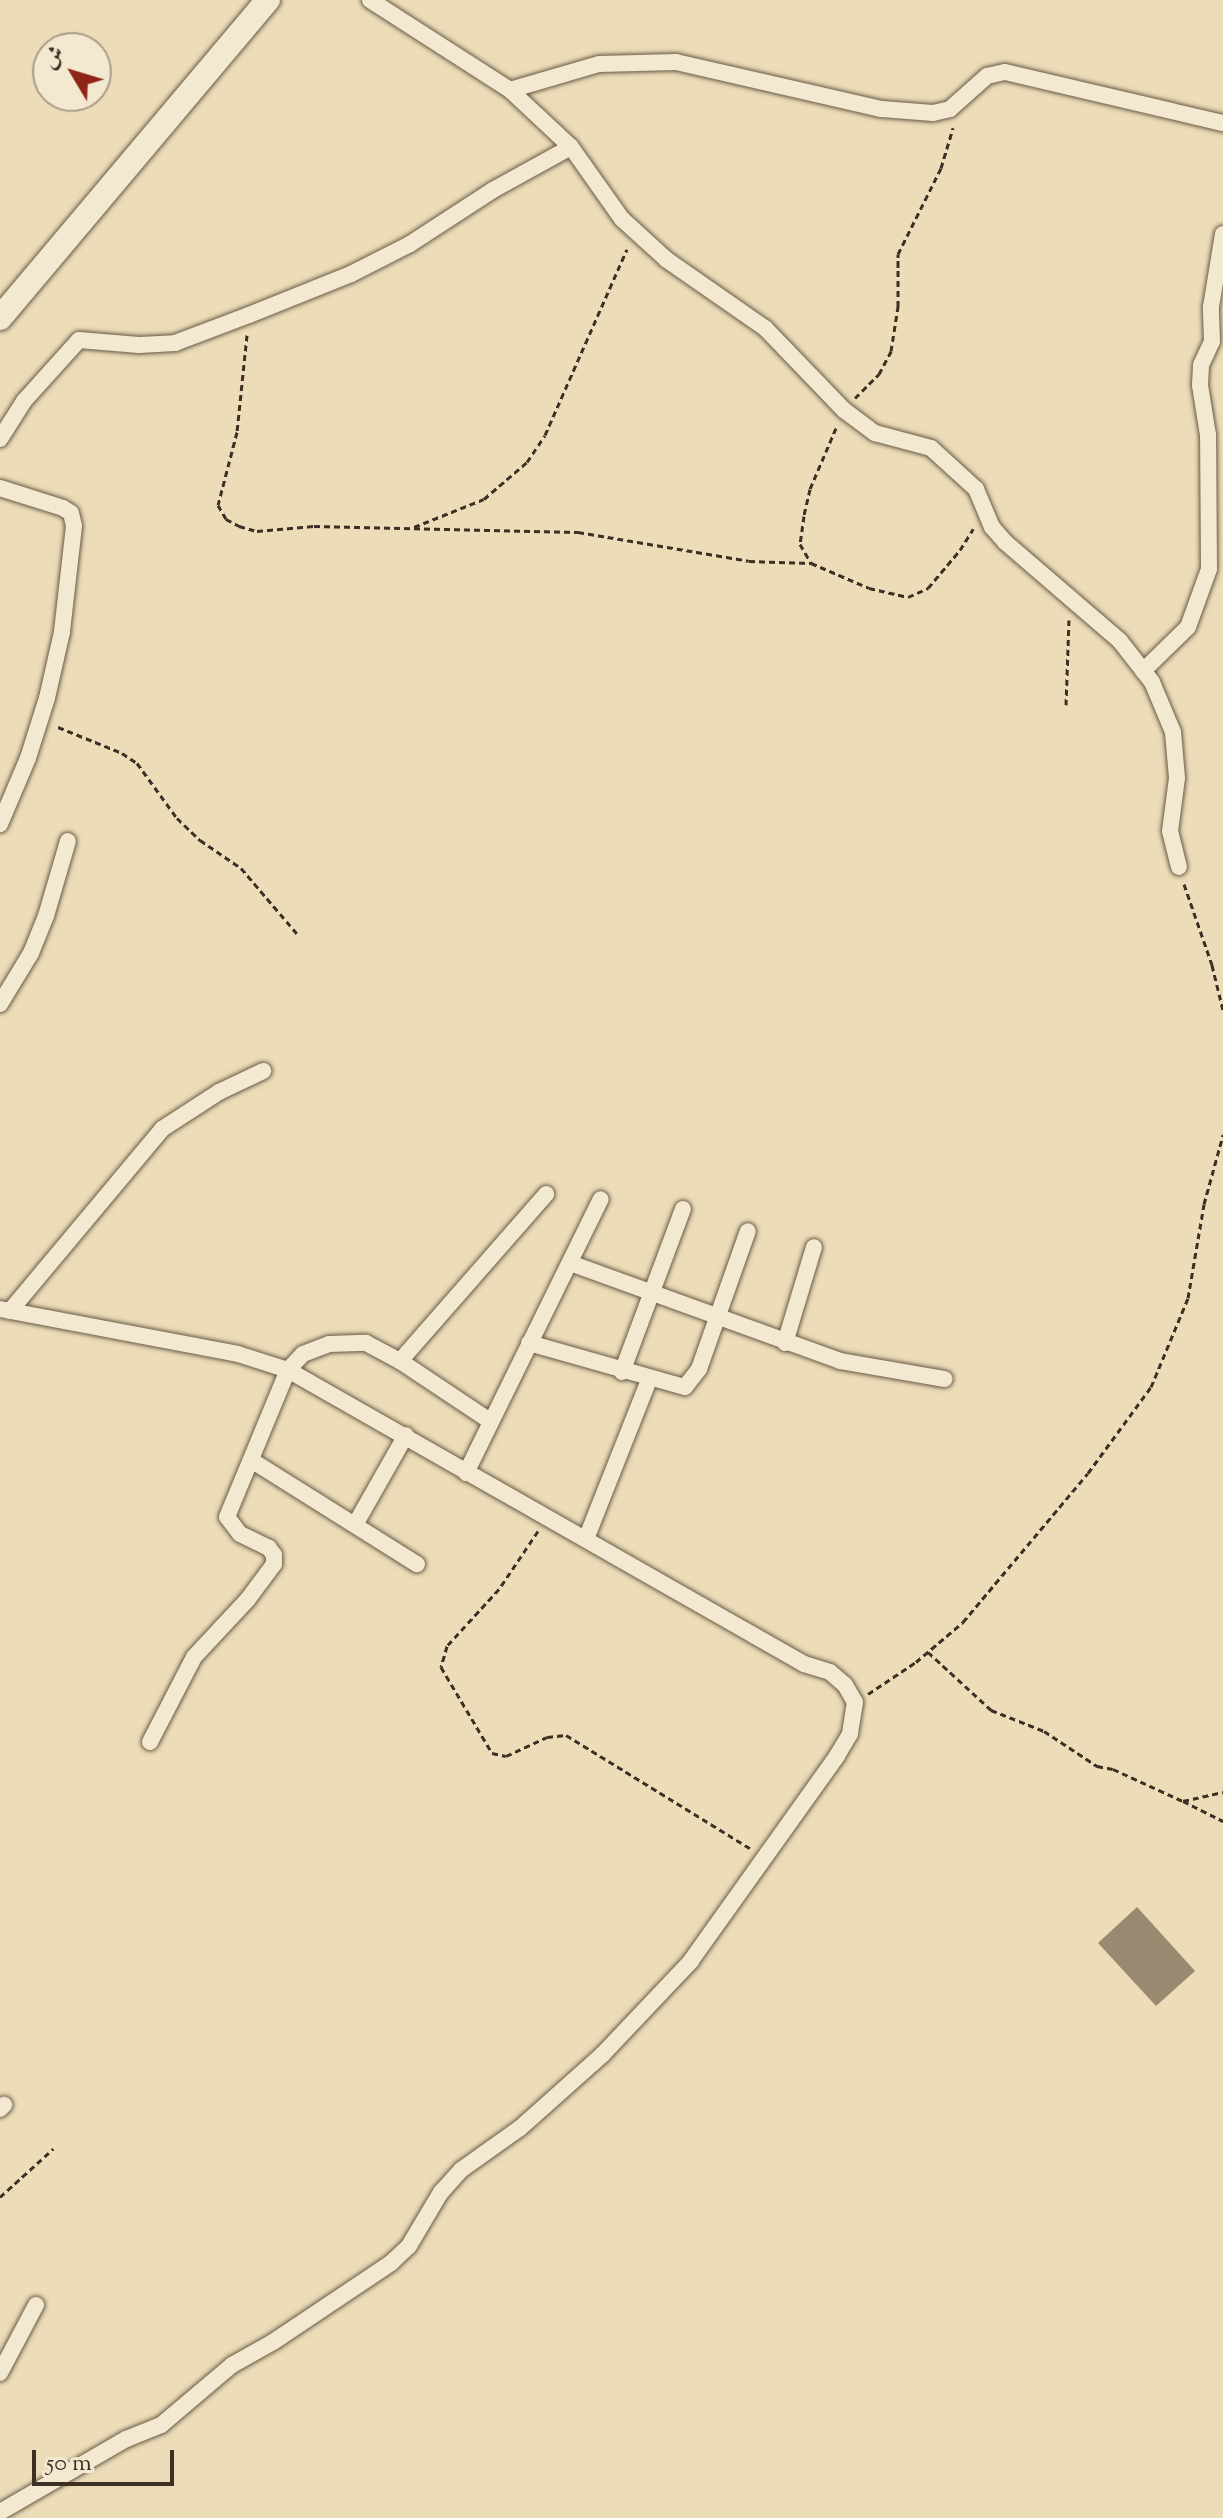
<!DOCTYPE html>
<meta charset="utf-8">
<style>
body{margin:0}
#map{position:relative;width:1223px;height:2518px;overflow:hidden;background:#ecdcb7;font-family:"Sorts Mill Goudy",Amiri,serif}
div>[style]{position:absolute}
.building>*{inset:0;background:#988970}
.path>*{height:3px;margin-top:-1.5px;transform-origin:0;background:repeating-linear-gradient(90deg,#3c2f23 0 6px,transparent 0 10px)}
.roads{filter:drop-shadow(0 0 2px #685a48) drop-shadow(0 0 2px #685a48)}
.street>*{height:16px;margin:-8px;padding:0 8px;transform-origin:8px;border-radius:8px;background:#f3e8d0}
.secondary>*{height:24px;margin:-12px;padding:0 12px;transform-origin:12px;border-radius:12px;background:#f3e8d0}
span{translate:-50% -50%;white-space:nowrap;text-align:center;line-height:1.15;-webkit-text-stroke:6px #f3e8d0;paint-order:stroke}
.north{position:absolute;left:32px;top:32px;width:80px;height:80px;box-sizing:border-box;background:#f3e8d0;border:2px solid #aa9e8b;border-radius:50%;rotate:308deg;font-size:22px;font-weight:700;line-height:32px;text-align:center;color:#3c2f23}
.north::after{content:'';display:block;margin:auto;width:28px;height:36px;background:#8f2418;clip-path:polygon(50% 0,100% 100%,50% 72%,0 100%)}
.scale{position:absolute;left:32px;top:2450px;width:142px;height:36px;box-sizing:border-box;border:4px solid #3c2f23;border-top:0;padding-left:10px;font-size:24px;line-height:28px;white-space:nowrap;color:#3c2f23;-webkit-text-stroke:6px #f3e8d0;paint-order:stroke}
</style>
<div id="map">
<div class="building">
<div style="clip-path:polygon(1137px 1907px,1195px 1971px,1156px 2006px,1098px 1943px)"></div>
</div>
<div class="path">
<div style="left:247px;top:335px;width:98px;rotate:95.9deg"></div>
<div style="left:237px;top:432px;width:75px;rotate:104.6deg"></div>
<div style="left:218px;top:505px;width:16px;rotate:60deg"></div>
<div style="left:226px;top:519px;width:15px;rotate:28deg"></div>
<div style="left:239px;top:526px;width:19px;rotate:16deg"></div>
<div style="left:257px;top:531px;width:57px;rotate:-5deg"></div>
<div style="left:314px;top:526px;width:264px;rotate:1.3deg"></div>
<div style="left:578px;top:532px;width:173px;rotate:9.6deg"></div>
<div style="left:749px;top:561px;width:62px;rotate:1.8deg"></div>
<div style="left:855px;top:398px;width:34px;rotate:-45deg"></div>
<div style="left:879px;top:374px;width:26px;rotate:-62deg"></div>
<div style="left:891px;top:351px;width:45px;rotate:-81deg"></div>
<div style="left:898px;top:307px;width:53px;rotate:-90deg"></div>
<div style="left:898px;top:254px;width:96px;rotate:-63.4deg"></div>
<div style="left:941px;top:168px;width:42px;rotate:-73.3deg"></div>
<div style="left:836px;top:428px;width:66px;rotate:113.1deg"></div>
<div style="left:810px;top:489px;width:28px;rotate:103deg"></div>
<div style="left:804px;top:516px;width:28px;rotate:98deg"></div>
<div style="left:800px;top:544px;width:22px;rotate:60deg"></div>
<div style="left:811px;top:563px;width:63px;rotate:23.3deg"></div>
<div style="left:869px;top:588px;width:40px;rotate:13deg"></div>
<div style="left:908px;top:597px;width:22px;rotate:-24deg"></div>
<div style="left:928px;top:588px;width:50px;rotate:-49.9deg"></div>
<div style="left:960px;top:550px;width:25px;rotate:-58deg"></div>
<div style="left:414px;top:527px;width:75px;rotate:-21.8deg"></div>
<div style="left:484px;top:499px;width:57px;rotate:-40.7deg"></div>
<div style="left:527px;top:462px;width:32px;rotate:-56deg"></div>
<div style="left:545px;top:435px;width:203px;rotate:-66.2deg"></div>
<div style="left:1066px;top:705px;width:85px;rotate:-88deg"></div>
<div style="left:58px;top:727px;width:69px;rotate:22.1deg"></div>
<div style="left:122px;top:753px;width:18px;rotate:34deg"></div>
<div style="left:137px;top:763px;width:68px;rotate:54deg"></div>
<div style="left:177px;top:818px;width:32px;rotate:44deg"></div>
<div style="left:200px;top:840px;width:50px;rotate:34.3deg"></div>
<div style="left:241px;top:868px;width:89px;rotate:49.5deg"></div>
<div style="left:1184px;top:884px;width:86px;rotate:70.9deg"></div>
<div style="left:1212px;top:965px;width:46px;rotate:76.3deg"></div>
<div style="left:538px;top:1531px;width:70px;rotate:123.9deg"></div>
<div style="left:499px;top:1589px;width:77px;rotate:132.4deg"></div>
<div style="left:447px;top:1646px;width:22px;rotate:106deg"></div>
<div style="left:441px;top:1667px;width:100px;rotate:59.3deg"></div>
<div style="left:492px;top:1753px;width:14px;rotate:12deg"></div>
<div style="left:506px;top:1756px;width:45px;rotate:-24.9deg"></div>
<div style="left:547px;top:1737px;width:19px;rotate:-6deg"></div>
<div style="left:566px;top:1735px;width:216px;rotate:31.6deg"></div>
<div style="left:928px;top:1652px;width:86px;rotate:42.6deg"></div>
<div style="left:991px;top:1710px;width:57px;rotate:21.6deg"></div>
<div style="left:1044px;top:1731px;width:64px;rotate:33.4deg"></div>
<div style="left:1097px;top:1766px;width:16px;rotate:11deg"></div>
<div style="left:1113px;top:1769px;width:77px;rotate:24.6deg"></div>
<div style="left:1183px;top:1801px;width:41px;rotate:-12.7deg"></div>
<div style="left:868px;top:1694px;width:58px;rotate:-33.7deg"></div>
<div style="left:916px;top:1662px;width:62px;rotate:-40.4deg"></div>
<div style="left:963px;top:1622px;width:194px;rotate:-50deg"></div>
<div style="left:1088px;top:1473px;width:107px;rotate:-53.8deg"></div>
<div style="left:1151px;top:1387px;width:96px;rotate:-67.4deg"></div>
<div style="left:1188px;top:1298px;width:95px;rotate:-80.3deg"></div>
<div style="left:1204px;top:1204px;width:72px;rotate:-74.6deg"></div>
<div style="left:1183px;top:1801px;width:45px;rotate:26.6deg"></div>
<div style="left:0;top:2197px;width:72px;rotate:-42.2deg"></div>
</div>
<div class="roads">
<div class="street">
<div style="left:370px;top:0;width:166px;rotate:32.7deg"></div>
<div style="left:510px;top:90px;width:93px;rotate:-16.3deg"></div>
<div style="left:599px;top:64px;width:77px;rotate:-1.5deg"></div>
<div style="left:676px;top:62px;width:211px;rotate:12.9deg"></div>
<div style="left:882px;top:109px;width:51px;rotate:4.5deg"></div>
<div style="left:933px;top:113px;width:17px;rotate:-13deg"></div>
<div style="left:950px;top:109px;width:50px;rotate:-41.7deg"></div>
<div style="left:987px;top:76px;width:18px;rotate:-13deg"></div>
<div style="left:1005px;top:72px;width:224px;rotate:13.2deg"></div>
<div style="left:510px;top:90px;width:83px;rotate:43.1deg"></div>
<div style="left:571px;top:147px;width:88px;rotate:54.7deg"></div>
<div style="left:622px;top:219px;width:61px;rotate:42.3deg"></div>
<div style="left:667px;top:260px;width:119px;rotate:34.8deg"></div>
<div style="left:765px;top:328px;width:114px;rotate:46.1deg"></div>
<div style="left:844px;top:410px;width:39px;rotate:37deg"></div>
<div style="left:875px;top:433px;width:58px;rotate:15deg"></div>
<div style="left:931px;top:448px;width:61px;rotate:42.3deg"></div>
<div style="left:976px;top:489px;width:41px;rotate:67.2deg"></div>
<div style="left:992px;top:527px;width:20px;rotate:49deg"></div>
<div style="left:1005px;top:542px;width:152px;rotate:40.7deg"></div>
<div style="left:1120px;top:641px;width:52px;rotate:52deg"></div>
<div style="left:1152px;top:682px;width:54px;rotate:67.2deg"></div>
<div style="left:1173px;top:732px;width:46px;rotate:85deg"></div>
<div style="left:1177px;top:778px;width:53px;rotate:97.5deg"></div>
<div style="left:1170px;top:831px;width:37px;rotate:76deg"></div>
<div style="left:0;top:439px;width:45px;rotate:-57.7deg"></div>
<div style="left:24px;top:401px;width:82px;rotate:-48deg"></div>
<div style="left:79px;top:340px;width:60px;rotate:4.8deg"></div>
<div style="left:139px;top:345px;width:36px;rotate:-3deg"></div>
<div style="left:175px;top:343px;width:79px;rotate:-20.7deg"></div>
<div style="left:249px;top:315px;width:110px;rotate:-21.9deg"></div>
<div style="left:351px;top:274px;width:66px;rotate:-27deg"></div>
<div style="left:410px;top:244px;width:99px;rotate:-33deg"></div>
<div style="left:493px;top:190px;width:89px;rotate:-28.9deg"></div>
<div style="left:0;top:488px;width:66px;rotate:17.6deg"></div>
<div style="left:63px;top:508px;width:9px;rotate:32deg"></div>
<div style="left:71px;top:513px;width:13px;rotate:77deg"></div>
<div style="left:74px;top:526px;width:107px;rotate:96.5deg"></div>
<div style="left:62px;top:632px;width:68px;rotate:102.8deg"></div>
<div style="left:47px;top:698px;width:63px;rotate:107.6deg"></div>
<div style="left:28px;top:758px;width:72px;rotate:113deg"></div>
<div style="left:1143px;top:671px;width:63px;rotate:-44.4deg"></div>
<div style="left:1188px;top:627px;width:62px;rotate:-70.1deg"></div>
<div style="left:1209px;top:569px;width:134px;rotate:-90.4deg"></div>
<div style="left:1208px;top:435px;width:51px;rotate:-99.1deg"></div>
<div style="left:1200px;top:385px;width:20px;rotate:-87deg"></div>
<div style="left:1201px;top:365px;width:26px;rotate:-65deg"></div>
<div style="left:1212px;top:341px;width:34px;rotate:-92deg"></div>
<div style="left:1211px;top:307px;width:74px;rotate:-80.7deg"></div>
<div style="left:0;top:1004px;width:60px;rotate:-58.7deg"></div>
<div style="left:31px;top:953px;width:40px;rotate:-68deg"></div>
<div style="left:46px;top:916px;width:78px;rotate:-73.7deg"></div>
<div style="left:570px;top:1263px;width:287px;rotate:19.9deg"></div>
<div style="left:840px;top:1361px;width:106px;rotate:9.8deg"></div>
<div style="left:0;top:1309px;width:242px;rotate:10.7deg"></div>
<div style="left:238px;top:1354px;width:52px;rotate:17.7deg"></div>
<div style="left:288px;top:1370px;width:594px;rotate:29.67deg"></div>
<div style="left:804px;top:1664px;width:27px;rotate:17deg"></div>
<div style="left:830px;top:1672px;width:20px;rotate:41deg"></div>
<div style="left:845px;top:1685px;width:20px;rotate:60deg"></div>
<div style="left:855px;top:1702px;width:32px;rotate:99deg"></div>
<div style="left:850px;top:1734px;width:26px;rotate:121deg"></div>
<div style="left:837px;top:1756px;width:252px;rotate:125.5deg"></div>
<div style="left:691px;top:1961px;width:129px;rotate:133.4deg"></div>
<div style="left:602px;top:2055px;width:110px;rotate:138.3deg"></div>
<div style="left:520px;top:2128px;width:72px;rotate:144.6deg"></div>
<div style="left:461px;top:2170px;width:30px;rotate:132deg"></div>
<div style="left:441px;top:2192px;width:63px;rotate:120.7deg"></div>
<div style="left:409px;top:2246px;width:25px;rotate:137deg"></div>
<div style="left:391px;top:2263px;width:142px;rotate:146.2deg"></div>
<div style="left:273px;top:2342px;width:47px;rotate:150.7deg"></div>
<div style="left:232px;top:2365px;width:93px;rotate:139.8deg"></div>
<div style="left:161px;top:2425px;width:38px;rotate:158deg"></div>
<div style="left:126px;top:2439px;width:146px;rotate:149.9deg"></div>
<div style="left:10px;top:1311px;width:237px;rotate:-50.1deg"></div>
<div style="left:162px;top:1129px;width:68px;rotate:-33deg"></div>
<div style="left:219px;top:1092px;width:49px;rotate:-25.5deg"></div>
<div style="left:529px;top:1343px;width:162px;rotate:15.8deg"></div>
<div style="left:685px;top:1387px;width:23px;rotate:-52deg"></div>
<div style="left:699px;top:1369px;width:146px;rotate:-70.5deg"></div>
<div style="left:785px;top:1343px;width:100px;rotate:-73.2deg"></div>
<div style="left:400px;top:1361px;width:222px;rotate:-48.8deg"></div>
<div style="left:622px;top:1372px;width:174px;rotate:-69.5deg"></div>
<div style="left:251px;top:1460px;width:196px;rotate:32.1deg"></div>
<div style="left:466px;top:1473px;width:305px;rotate:-63.8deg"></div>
<div style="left:356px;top:1523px;width:101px;rotate:-60.4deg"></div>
<div style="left:586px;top:1539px;width:171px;rotate:-68.4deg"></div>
<div style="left:150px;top:1742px;width:96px;rotate:-62.6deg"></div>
<div style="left:194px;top:1657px;width:79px;rotate:-47deg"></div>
<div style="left:248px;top:1599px;width:44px;rotate:-53.4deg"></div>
<div style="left:274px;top:1564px;width:9px;rotate:-90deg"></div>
<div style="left:274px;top:1555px;width:9px;rotate:-126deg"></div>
<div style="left:269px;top:1548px;width:32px;rotate:-154deg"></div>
<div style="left:240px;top:1534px;width:21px;rotate:-127deg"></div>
<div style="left:227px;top:1517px;width:159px;rotate:-67.5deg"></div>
<div style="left:288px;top:1370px;width:22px;rotate:-47deg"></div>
<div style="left:303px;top:1354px;width:28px;rotate:-21deg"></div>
<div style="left:329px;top:1344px;width:37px;rotate:-2deg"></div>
<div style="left:366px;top:1343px;width:38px;rotate:28deg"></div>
<div style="left:400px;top:1361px;width:108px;rotate:33.7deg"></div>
<div style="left:0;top:2109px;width:6px;rotate:-45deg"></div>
<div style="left:0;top:2373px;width:77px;rotate:-62.1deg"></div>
</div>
<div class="secondary">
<div style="left:0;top:318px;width:416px;rotate:-49.9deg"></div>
</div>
</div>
<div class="north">ش</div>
<div class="scale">50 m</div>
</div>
